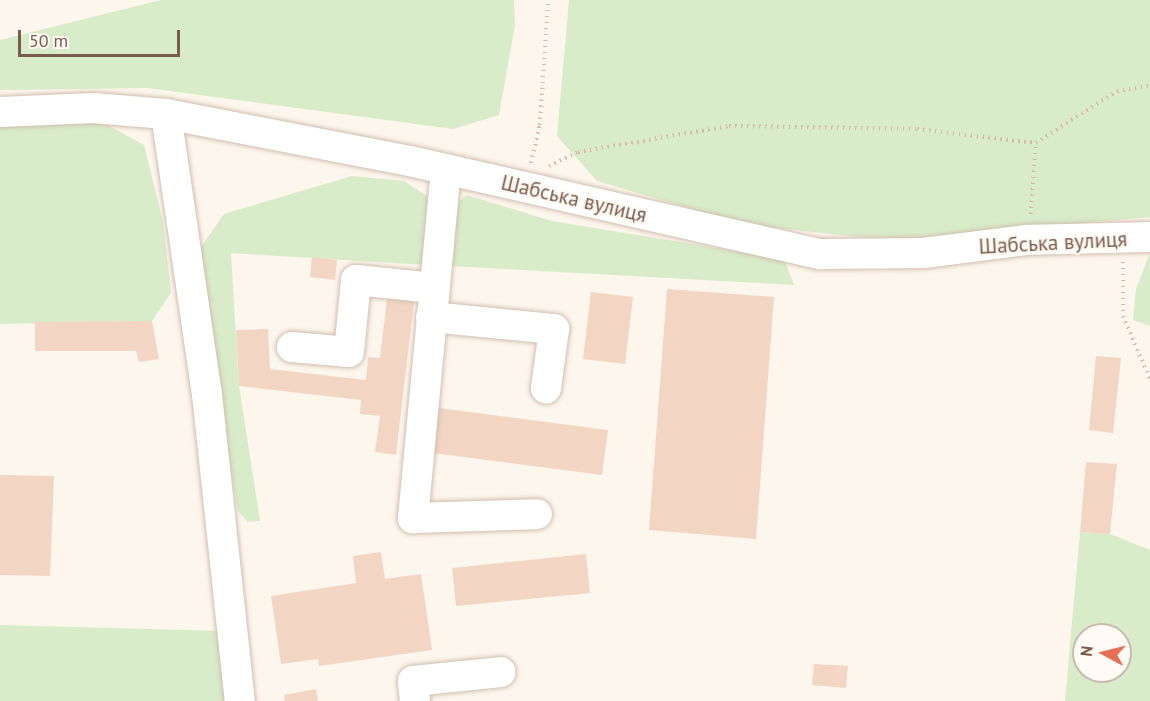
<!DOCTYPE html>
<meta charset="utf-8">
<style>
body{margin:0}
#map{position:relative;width:1150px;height:701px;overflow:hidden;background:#fdf6ec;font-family:"PT Sans",sans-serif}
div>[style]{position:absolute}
.green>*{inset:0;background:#d8ecc9}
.building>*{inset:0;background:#f3d5c3}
.path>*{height:4px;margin-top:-2px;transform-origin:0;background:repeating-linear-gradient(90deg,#d9b8a5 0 1.5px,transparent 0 6px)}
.roads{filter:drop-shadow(0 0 2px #d1beb0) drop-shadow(0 0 2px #d1beb0)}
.minor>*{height:30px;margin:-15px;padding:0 15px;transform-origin:15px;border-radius:15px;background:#fff}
span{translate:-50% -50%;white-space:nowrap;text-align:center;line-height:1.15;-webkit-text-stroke:4.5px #fffaf3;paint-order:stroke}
.street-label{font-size:21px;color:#7a5c4d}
.north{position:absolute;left:1072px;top:623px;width:60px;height:60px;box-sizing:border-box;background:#fffaf3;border:2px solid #cabbb1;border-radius:50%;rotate:277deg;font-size:16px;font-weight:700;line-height:24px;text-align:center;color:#7a5c4d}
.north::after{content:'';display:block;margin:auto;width:21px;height:27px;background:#e76f51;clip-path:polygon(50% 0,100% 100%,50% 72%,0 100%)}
.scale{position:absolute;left:18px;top:30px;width:162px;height:27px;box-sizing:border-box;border:3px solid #7a5c4d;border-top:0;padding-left:8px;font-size:18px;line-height:21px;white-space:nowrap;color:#7a5c4d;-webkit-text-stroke:4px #fffaf3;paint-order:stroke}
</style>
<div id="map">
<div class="green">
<div style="clip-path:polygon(161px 0,514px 0,515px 25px,499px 115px,453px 129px,147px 88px,0 90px,0 40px)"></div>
<div style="clip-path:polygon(569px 0,1150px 0,1150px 217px,887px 240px,747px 225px,597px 181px,557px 136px)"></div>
<div style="clip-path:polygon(104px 123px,144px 145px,163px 222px,171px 293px,152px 321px,0 324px,0 127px)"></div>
<div style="clip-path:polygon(352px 176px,404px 181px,427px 196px,435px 231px,427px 265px,231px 253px,239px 386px,260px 521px,248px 522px,238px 511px,202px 310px,201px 247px,224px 214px)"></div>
<div style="clip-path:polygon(467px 195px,552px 221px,784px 259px,794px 285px,449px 266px,457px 203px)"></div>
<div style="clip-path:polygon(1150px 253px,1150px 326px,1133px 320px,1136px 289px)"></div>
<div style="clip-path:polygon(evenodd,1080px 532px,1110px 534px,1150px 550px,1150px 701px,1065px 701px,1080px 532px,1084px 635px,1120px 635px,1120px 671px,1084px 671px,1084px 635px)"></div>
<div style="clip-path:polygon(0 625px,224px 631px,224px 701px,0 701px)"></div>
</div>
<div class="building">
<div style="clip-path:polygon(312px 257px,337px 260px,335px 280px,310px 277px)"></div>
<div style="clip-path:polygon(667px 289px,774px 297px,756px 539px,649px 530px)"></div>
<div style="clip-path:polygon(388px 290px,415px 293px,396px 455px,375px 452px,380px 416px,360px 414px,361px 400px,239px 386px,236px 330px,268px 329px,270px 369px,366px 380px,368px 357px,380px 358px)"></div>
<div style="clip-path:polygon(591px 292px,633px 297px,625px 364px,583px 359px)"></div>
<div style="clip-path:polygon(152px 321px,159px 359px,139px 362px,136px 351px,35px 351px,35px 322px)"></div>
<div style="clip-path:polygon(1096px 356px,1121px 358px,1113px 433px,1089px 430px)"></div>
<div style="clip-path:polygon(439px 408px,608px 430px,602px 475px,433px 453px)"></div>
<div style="clip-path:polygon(1086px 462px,1117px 464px,1110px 534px,1080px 532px)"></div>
<div style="clip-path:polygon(0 475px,54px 476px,50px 576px,0 575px)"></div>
<div style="clip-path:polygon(381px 552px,385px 579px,421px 574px,432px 650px,319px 666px,318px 659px,281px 664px,271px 596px,356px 583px,353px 556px)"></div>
<div style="clip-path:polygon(586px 554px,590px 593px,456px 606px,452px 568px)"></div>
<div style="clip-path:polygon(814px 664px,848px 666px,846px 688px,812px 685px)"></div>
<div style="clip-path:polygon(316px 689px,318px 701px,285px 701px,284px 695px)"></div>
</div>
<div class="path">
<div style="left:531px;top:163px;width:39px;rotate:-77deg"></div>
<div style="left:540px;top:125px;width:125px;rotate:-86.3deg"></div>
<div style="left:549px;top:166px;width:32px;rotate:-26deg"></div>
<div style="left:578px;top:152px;width:153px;rotate:-9.8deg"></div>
<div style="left:729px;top:126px;width:188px;rotate:0.9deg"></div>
<div style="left:917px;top:129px;width:120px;rotate:6.7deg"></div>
<div style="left:1036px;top:143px;width:96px;rotate:-32.7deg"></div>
<div style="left:1117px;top:91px;width:33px;rotate:-9deg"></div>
<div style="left:1031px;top:214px;width:71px;rotate:-86deg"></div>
<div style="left:1123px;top:262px;width:54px;rotate:90deg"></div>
<div style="left:1123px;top:316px;width:69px;rotate:66.8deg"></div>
</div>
<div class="roads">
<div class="minor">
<div style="left:0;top:112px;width:93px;rotate:-2.5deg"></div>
<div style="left:93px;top:108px;width:73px;rotate:4.7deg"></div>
<div style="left:166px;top:114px;width:248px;rotate:10.9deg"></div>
<div style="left:410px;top:161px;width:421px;rotate:12.8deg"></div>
<div style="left:821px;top:254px;width:103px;rotate:-0.6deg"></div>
<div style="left:924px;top:253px;width:104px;rotate:-7.2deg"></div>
<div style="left:1027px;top:240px;width:123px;rotate:-1.4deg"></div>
<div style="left:166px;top:114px;width:283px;rotate:81.7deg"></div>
<div style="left:207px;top:394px;width:309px;rotate:83.9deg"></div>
<div style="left:446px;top:169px;width:351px;rotate:95.4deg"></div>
<div style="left:413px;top:518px;width:124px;rotate:-1.8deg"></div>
<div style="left:431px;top:317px;width:124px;rotate:5.6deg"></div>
<div style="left:554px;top:329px;width:60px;rotate:97.7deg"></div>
<div style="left:292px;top:347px;width:57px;rotate:5deg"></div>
<div style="left:349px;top:352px;width:72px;rotate:-84.4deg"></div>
<div style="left:356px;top:280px;width:78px;rotate:5.9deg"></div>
<div style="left:415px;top:701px;width:20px;rotate:-96deg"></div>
<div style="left:413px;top:681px;width:88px;rotate:-5.8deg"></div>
</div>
</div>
<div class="street-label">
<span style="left:574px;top:199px;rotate:13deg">Шабська вулиця</span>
<span style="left:1053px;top:243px;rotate:-3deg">Шабська вулиця</span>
</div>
<div class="north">N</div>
<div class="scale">50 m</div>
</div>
